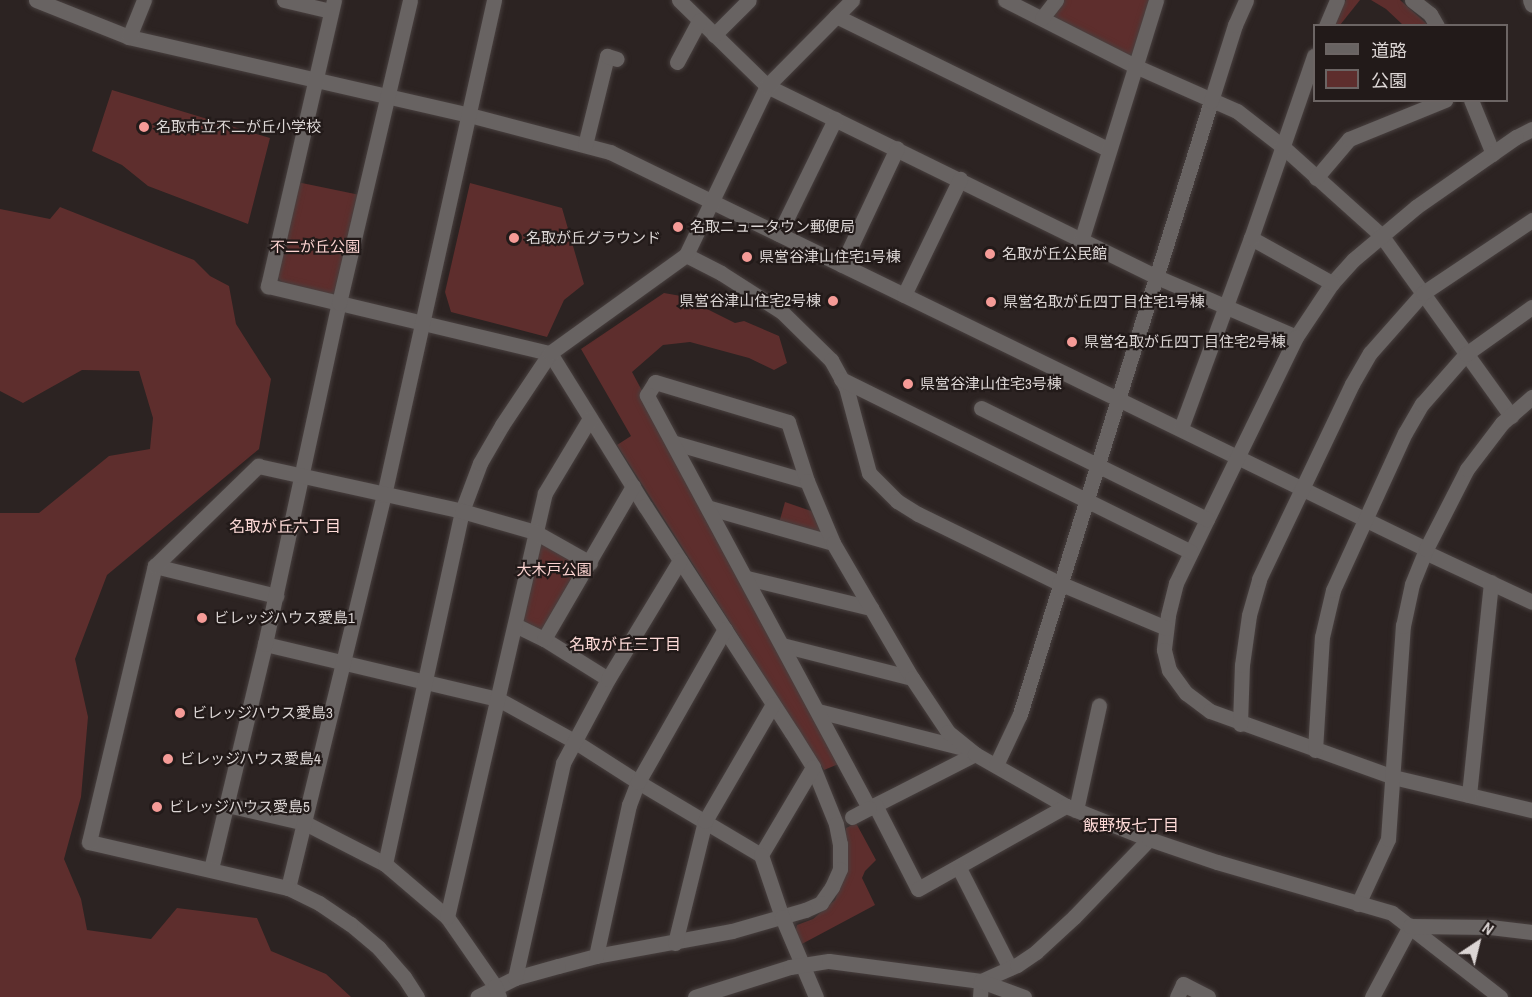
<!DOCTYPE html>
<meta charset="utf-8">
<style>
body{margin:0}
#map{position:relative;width:1532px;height:997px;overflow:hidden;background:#2c2322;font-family:"Archivo Narrow","Noto Sans JP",sans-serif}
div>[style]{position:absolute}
.green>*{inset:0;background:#5e2e2d}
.roads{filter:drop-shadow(0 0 2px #48403f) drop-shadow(0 0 2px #48403f)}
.minor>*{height:15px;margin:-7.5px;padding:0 7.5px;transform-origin:7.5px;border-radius:7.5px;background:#686362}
.dots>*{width:16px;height:16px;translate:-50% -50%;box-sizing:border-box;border:3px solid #221a19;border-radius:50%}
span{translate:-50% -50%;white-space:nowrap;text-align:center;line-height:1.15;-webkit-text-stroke:4.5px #221a19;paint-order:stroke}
.poi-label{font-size:15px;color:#dcd6d5}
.left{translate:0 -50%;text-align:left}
.right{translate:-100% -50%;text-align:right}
.park-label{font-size:15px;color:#fbd3d0}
.neighbourhood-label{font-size:16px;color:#fddad7}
.legend{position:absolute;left:1313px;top:24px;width:195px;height:78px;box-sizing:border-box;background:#221a19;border:2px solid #6c6564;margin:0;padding:8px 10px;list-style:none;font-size:18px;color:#dcd6d5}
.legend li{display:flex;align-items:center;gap:12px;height:30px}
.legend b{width:30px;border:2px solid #6c6564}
.north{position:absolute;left:1448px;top:913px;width:60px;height:60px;-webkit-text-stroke:4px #221a19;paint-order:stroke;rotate:35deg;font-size:16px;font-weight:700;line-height:24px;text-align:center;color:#dcd6d5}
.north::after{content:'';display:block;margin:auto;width:21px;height:27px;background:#dcd6d5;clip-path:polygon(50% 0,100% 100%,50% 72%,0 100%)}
</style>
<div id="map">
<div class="green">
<div style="clip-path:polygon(1062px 0,1152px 0,1136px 52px,1128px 56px,1055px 20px,1052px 13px)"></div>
<div style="clip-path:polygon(1346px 0,1360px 0,1340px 25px,1332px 26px)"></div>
<div style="clip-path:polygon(1371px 0,1400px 0,1428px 25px,1403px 25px,1386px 9px)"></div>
<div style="clip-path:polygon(112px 90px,270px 138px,248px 224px,148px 186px,122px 165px,92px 151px)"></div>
<div style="clip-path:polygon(297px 182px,360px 195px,334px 296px,284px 285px,275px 274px)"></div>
<div style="clip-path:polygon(470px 183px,562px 208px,584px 284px,564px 300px,547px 337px,451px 312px,445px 292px)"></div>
<div style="clip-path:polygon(60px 207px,194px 260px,210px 276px,229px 286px,236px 324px,271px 379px,259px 449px,107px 575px,75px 659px,88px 717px,81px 797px,64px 859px,81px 899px,87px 930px,151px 939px,177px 908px,257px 918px,271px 951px,326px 974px,351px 997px,0 997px,0 513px,39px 513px,109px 456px,150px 449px,153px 418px,139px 371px,82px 370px,23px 403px,0 391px,0 209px,50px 219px)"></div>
<div style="clip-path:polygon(664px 293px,681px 296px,735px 323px,744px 321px,779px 336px,787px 363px,774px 370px,749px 358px,690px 342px,663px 345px,632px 372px,841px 763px,824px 770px,617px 445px,631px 436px,581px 349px)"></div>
<div style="clip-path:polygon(785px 502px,817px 513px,828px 537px,779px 523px)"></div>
<div style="clip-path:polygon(540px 542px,578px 564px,578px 571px,541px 632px,526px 625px,521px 618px)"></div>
<div style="clip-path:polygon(856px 823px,876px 860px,865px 871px,862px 878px,875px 905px,800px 945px,794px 935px,797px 925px,813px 919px,835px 900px,846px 871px,846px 828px)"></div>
</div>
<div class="roads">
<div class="minor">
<div style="left:36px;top:0;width:100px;rotate:21.7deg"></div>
<div style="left:129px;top:37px;width:349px;rotate:12.9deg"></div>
<div style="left:469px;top:115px;width:146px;rotate:14.7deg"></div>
<div style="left:610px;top:152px;width:907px;rotate:25.94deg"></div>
<div style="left:284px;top:0;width:48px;rotate:13.2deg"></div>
<div style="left:334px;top:0;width:294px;rotate:103deg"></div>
<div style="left:268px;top:286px;width:290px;rotate:13.4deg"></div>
<div style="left:550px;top:353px;width:180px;rotate:58.2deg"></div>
<div style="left:645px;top:506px;width:270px;rotate:57.1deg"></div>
<div style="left:792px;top:733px;width:40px;rotate:58deg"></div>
<div style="left:813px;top:767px;width:61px;rotate:68deg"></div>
<div style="left:836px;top:824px;width:20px;rotate:79deg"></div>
<div style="left:840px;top:844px;width:25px;rotate:90deg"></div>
<div style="left:840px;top:869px;width:20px;rotate:114deg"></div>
<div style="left:832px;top:887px;width:19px;rotate:125deg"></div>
<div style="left:821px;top:903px;width:17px;rotate:156deg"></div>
<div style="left:805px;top:910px;width:76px;rotate:164deg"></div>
<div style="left:732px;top:931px;width:138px;rotate:169.6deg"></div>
<div style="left:596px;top:956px;width:39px;rotate:165deg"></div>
<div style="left:558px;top:966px;width:45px;rotate:164.4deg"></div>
<div style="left:515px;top:978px;width:42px;rotate:153.4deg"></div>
<div style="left:679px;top:0;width:123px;rotate:44.3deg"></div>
<div style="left:767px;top:86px;width:434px;rotate:26.1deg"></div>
<div style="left:1157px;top:277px;width:151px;rotate:23.3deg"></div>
<div style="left:1005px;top:0;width:146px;rotate:26.9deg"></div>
<div style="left:1135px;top:66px;width:111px;rotate:23.8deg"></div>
<div style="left:1237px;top:111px;width:57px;rotate:37.9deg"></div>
<div style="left:1282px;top:146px;width:133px;rotate:42deg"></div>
<div style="left:1381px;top:235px;width:223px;rotate:54.3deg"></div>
<div style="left:1412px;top:0;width:23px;rotate:38deg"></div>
<div style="left:1430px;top:14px;width:14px;rotate:60deg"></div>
<div style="left:1530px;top:0;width:5px;rotate:68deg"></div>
<div style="left:836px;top:16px;width:303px;rotate:26.1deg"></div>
<div style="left:1042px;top:18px;width:23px;rotate:-52deg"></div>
<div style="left:1326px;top:26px;width:28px;rotate:-67deg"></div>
<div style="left:714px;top:35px;width:49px;rotate:-45deg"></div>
<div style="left:129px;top:37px;width:40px;rotate:-68deg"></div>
<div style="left:677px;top:62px;width:47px;rotate:-61.8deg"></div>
<div style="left:1471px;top:100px;width:58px;rotate:67.8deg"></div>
<div style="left:1532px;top:129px;width:18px;rotate:153deg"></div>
<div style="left:1516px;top:137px;width:122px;rotate:145deg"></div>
<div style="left:1416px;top:207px;width:82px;rotate:139.9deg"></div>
<div style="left:1353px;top:260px;width:31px;rotate:132deg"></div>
<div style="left:1332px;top:283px;width:65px;rotate:123.7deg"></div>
<div style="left:1296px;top:337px;width:274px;rotate:116deg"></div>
<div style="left:1176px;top:583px;width:34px;rotate:104deg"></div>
<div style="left:1168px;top:616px;width:34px;rotate:97deg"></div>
<div style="left:1164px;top:650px;width:21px;rotate:76deg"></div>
<div style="left:1169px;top:670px;width:29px;rotate:54deg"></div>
<div style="left:1186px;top:693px;width:30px;rotate:37deg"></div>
<div style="left:1210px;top:711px;width:195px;rotate:19.8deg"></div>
<div style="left:1393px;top:777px;width:143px;rotate:13.4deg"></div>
<div style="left:585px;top:145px;width:92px;rotate:-76.1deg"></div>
<div style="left:607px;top:56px;width:10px;rotate:17deg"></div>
<div style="left:1316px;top:178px;width:51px;rotate:-49.8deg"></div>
<div style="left:1349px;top:139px;width:104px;rotate:-22.1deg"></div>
<div style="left:779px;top:234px;width:128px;rotate:-64deg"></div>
<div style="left:1082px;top:238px;width:249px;rotate:-72.7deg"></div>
<div style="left:1251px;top:238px;width:93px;rotate:29.1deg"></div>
<div style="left:686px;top:255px;width:39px;rotate:27deg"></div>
<div style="left:721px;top:273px;width:72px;rotate:32.6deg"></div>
<div style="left:782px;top:312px;width:69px;rotate:44.4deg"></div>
<div style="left:831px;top:360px;width:31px;rotate:61deg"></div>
<div style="left:846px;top:387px;width:89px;rotate:75deg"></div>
<div style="left:869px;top:473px;width:40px;rotate:45deg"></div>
<div style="left:897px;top:501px;width:25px;rotate:32deg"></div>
<div style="left:918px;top:514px;width:157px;rotate:26.1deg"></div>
<div style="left:1059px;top:583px;width:116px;rotate:22.8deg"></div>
<div style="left:842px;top:265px;width:129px;rotate:-64.8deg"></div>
<div style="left:904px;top:295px;width:129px;rotate:-64.2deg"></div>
<div style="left:841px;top:379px;width:390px;rotate:26.3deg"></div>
<div style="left:981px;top:408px;width:252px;rotate:26.2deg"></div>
<div style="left:1181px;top:428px;width:202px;rotate:-69.8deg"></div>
<div style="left:1251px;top:238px;width:193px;rotate:-70.9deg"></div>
<div style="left:675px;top:443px;width:137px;rotate:16.1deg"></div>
<div style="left:710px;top:508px;width:128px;rotate:15.9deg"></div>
<div style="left:1425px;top:552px;width:118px;rotate:25deg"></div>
<div style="left:155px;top:566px;width:125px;rotate:13.9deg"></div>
<div style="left:747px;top:578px;width:128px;rotate:13.6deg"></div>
<div style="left:515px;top:625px;width:32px;rotate:26deg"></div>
<div style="left:544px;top:639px;width:75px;rotate:32deg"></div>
<div style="left:544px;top:639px;width:177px;rotate:-59.8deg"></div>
<div style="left:265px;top:644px;width:239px;rotate:13.3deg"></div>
<div style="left:498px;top:699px;width:87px;rotate:28.9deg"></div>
<div style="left:574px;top:741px;width:76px;rotate:32.6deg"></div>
<div style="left:638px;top:782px;width:143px;rotate:30.7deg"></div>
<div style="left:782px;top:645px;width:134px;rotate:14.2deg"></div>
<div style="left:818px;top:711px;width:150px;rotate:14.3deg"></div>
<div style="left:1240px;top:724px;width:59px;rotate:-88.1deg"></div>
<div style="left:1242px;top:665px;width:50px;rotate:-82deg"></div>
<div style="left:1249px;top:615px;width:37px;rotate:-74deg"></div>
<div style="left:1259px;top:579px;width:216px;rotate:-64.5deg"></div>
<div style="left:1352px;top:384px;width:36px;rotate:-60deg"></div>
<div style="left:1370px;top:353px;width:80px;rotate:-48.5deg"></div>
<div style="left:1423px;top:293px;width:131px;rotate:-33.8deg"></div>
<div style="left:1315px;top:750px;width:113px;rotate:-86.5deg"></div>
<div style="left:1322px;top:637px;width:48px;rotate:-76.8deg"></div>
<div style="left:1333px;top:590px;width:173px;rotate:-65.4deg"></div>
<div style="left:1405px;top:433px;width:34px;rotate:-60deg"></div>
<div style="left:1422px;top:404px;width:67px;rotate:-48.7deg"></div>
<div style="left:1466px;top:354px;width:81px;rotate:-35.5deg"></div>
<div style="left:975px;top:754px;width:119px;rotate:153deg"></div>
<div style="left:869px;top:808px;width:469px;rotate:-118.3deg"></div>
<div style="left:647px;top:395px;width:15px;rotate:-58deg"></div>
<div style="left:655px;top:382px;width:139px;rotate:16.7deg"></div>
<div style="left:788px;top:422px;width:62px;rotate:72.1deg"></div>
<div style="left:807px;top:481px;width:67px;rotate:67.2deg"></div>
<div style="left:833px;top:543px;width:156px;rotate:59.7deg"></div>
<div style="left:912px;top:678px;width:65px;rotate:56.3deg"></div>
<div style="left:948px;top:732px;width:35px;rotate:39deg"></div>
<div style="left:975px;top:754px;width:105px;rotate:29.7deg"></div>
<div style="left:1066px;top:806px;width:89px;rotate:21.7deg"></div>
<div style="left:996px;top:765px;width:56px;rotate:-64.8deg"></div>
<div style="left:1020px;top:714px;width:642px;rotate:-72.69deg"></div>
<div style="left:1211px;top:101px;width:80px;rotate:-72.5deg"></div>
<div style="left:1235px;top:25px;width:27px;rotate:-66deg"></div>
<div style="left:813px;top:767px;width:102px;rotate:120.6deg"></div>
<div style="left:761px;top:855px;width:65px;rotate:71.3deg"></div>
<div style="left:782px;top:917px;width:87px;rotate:67deg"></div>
<div style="left:1469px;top:795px;width:214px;rotate:-84.1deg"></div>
<div style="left:227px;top:805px;width:80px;rotate:13deg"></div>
<div style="left:305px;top:823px;width:90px;rotate:27.1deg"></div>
<div style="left:385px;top:864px;width:82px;rotate:40.5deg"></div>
<div style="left:447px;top:917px;width:84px;rotate:55.2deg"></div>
<div style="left:495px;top:986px;width:12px;rotate:70deg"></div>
<div style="left:875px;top:805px;width:94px;rotate:62.9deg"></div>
<div style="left:918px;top:889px;width:170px;rotate:-29.3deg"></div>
<div style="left:1076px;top:810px;width:107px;rotate:-77.6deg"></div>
<div style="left:852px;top:817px;width:19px;rotate:-28deg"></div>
<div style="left:385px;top:864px;width:361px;rotate:-77.7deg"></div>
<div style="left:462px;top:511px;width:51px;rotate:-69.4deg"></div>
<div style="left:480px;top:463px;width:44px;rotate:-59.9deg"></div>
<div style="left:502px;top:425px;width:87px;rotate:-56.3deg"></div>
<div style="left:550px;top:353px;width:168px;rotate:-35.8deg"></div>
<div style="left:686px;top:255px;width:187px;rotate:-64.4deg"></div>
<div style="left:767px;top:86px;width:121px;rotate:-45.3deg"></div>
<div style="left:959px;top:868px;width:112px;rotate:63deg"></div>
<div style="left:211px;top:869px;width:231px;rotate:-76.5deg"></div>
<div style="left:265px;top:644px;width:349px;rotate:-77.8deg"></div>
<div style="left:339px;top:303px;width:311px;rotate:-76.8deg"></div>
<div style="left:288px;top:888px;width:405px;rotate:-76.3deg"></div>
<div style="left:384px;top:495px;width:507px;rotate:-77.47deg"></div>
<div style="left:1358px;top:904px;width:72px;rotate:-65.2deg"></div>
<div style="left:1388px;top:839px;width:214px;rotate:-86deg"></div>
<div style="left:1403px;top:626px;width:43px;rotate:-77.9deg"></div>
<div style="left:1412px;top:584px;width:38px;rotate:-68deg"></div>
<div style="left:1426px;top:549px;width:90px;rotate:-62.9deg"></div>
<div style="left:1467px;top:469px;width:58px;rotate:-52.7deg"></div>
<div style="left:1502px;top:423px;width:40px;rotate:-41deg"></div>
<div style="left:447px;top:917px;width:435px;rotate:-77deg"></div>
<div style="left:545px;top:493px;width:87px;rotate:-59deg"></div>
<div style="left:675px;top:943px;width:126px;rotate:-76.2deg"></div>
<div style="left:705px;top:821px;width:135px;rotate:-59.8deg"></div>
<div style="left:596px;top:956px;width:155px;rotate:-77.7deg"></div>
<div style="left:629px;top:805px;width:25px;rotate:-69deg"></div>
<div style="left:638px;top:782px;width:176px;rotate:-60.4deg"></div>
<div style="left:515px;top:978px;width:220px;rotate:-77.4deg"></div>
<div style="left:563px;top:763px;width:95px;rotate:-61.8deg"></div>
<div style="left:608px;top:679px;width:139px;rotate:-58.8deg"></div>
<div style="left:417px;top:997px;width:24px;rotate:-123deg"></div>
<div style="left:404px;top:977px;width:38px;rotate:-131deg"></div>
<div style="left:379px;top:948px;width:38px;rotate:-140deg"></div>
<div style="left:350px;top:924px;width:37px;rotate:-146deg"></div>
<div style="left:319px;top:903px;width:34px;rotate:-154deg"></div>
<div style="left:288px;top:888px;width:204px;rotate:-167deg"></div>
<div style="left:89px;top:842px;width:284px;rotate:-76.6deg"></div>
<div style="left:155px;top:566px;width:144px;rotate:-44.2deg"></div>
<div style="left:258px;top:466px;width:209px;rotate:12.4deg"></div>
<div style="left:462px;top:511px;width:76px;rotate:16deg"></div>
<div style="left:535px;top:532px;width:63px;rotate:29.4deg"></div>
<div style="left:695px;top:997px;width:100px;rotate:-17.5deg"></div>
<div style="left:790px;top:967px;width:39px;rotate:-9deg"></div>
<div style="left:829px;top:961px;width:153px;rotate:7.5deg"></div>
<div style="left:981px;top:981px;width:39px;rotate:-24deg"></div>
<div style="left:1017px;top:965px;width:23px;rotate:-34deg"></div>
<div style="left:1036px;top:952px;width:52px;rotate:-42.6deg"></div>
<div style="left:1074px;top:917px;width:108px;rotate:-46.1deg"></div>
<div style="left:1149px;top:839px;width:72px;rotate:18.7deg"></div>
<div style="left:1217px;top:862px;width:182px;rotate:16.2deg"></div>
<div style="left:1392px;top:913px;width:137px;rotate:37.9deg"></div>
<div style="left:980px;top:997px;width:16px;rotate:-86deg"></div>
<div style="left:981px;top:981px;width:46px;rotate:20.4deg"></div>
<div style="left:1177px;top:997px;width:14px;rotate:-65deg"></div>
<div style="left:1183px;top:984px;width:28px;rotate:27deg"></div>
<div style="left:1372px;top:997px;width:81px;rotate:-61.8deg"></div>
<div style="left:1410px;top:926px;width:80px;rotate:0.7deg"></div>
<div style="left:1490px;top:927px;width:42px;rotate:6.8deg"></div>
</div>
</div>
<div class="dots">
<div style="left:144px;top:127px;background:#f59b97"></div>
<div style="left:678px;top:227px;background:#f59b97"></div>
<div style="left:514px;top:238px;background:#f59b97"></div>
<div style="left:990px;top:254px;background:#f59b97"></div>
<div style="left:747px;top:257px;background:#f59b97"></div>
<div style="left:833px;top:301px;background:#f59b97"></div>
<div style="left:991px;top:302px;background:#f59b97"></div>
<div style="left:1072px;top:342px;background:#f59b97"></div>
<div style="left:908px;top:384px;background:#f59b97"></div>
<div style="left:202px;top:618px;background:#f59b97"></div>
<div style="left:180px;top:713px;background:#f59b97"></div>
<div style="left:168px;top:759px;background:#f59b97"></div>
<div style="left:157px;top:807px;background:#f59b97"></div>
</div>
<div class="poi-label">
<span class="left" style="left:156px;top:127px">名取市立不二が丘小学校</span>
<span class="left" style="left:690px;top:227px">名取ニュータウン郵便局</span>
<span class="left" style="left:526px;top:238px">名取が丘グラウンド</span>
<span class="left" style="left:1002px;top:254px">名取が丘公民館</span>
<span class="left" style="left:759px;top:257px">県営谷津山住宅1号棟</span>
<span class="right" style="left:821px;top:301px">県営谷津山住宅2号棟</span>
<span class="left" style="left:1003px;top:302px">県営名取が丘四丁目住宅1号棟</span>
<span class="left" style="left:1084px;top:342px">県営名取が丘四丁目住宅2号棟</span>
<span class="left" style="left:920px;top:384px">県営谷津山住宅3号棟</span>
<span class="left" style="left:214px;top:618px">ビレッジハウス愛島1</span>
<span class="left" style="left:192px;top:713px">ビレッジハウス愛島3</span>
<span class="left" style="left:180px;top:759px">ビレッジハウス愛島4</span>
<span class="left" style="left:169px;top:807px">ビレッジハウス愛島5</span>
</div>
<div class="park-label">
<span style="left:315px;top:247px">不二が丘公園</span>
<span style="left:554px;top:570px">大木戸公園</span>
</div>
<div class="neighbourhood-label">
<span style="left:285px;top:526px">名取が丘六丁目</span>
<span style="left:625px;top:644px">名取が丘三丁目</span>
<span style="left:1131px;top:825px">飯野坂七丁目</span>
</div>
<ul class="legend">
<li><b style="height:8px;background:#686362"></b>道路</li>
<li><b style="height:16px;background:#5e2e2d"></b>公園</li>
</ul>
<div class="north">N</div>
</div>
